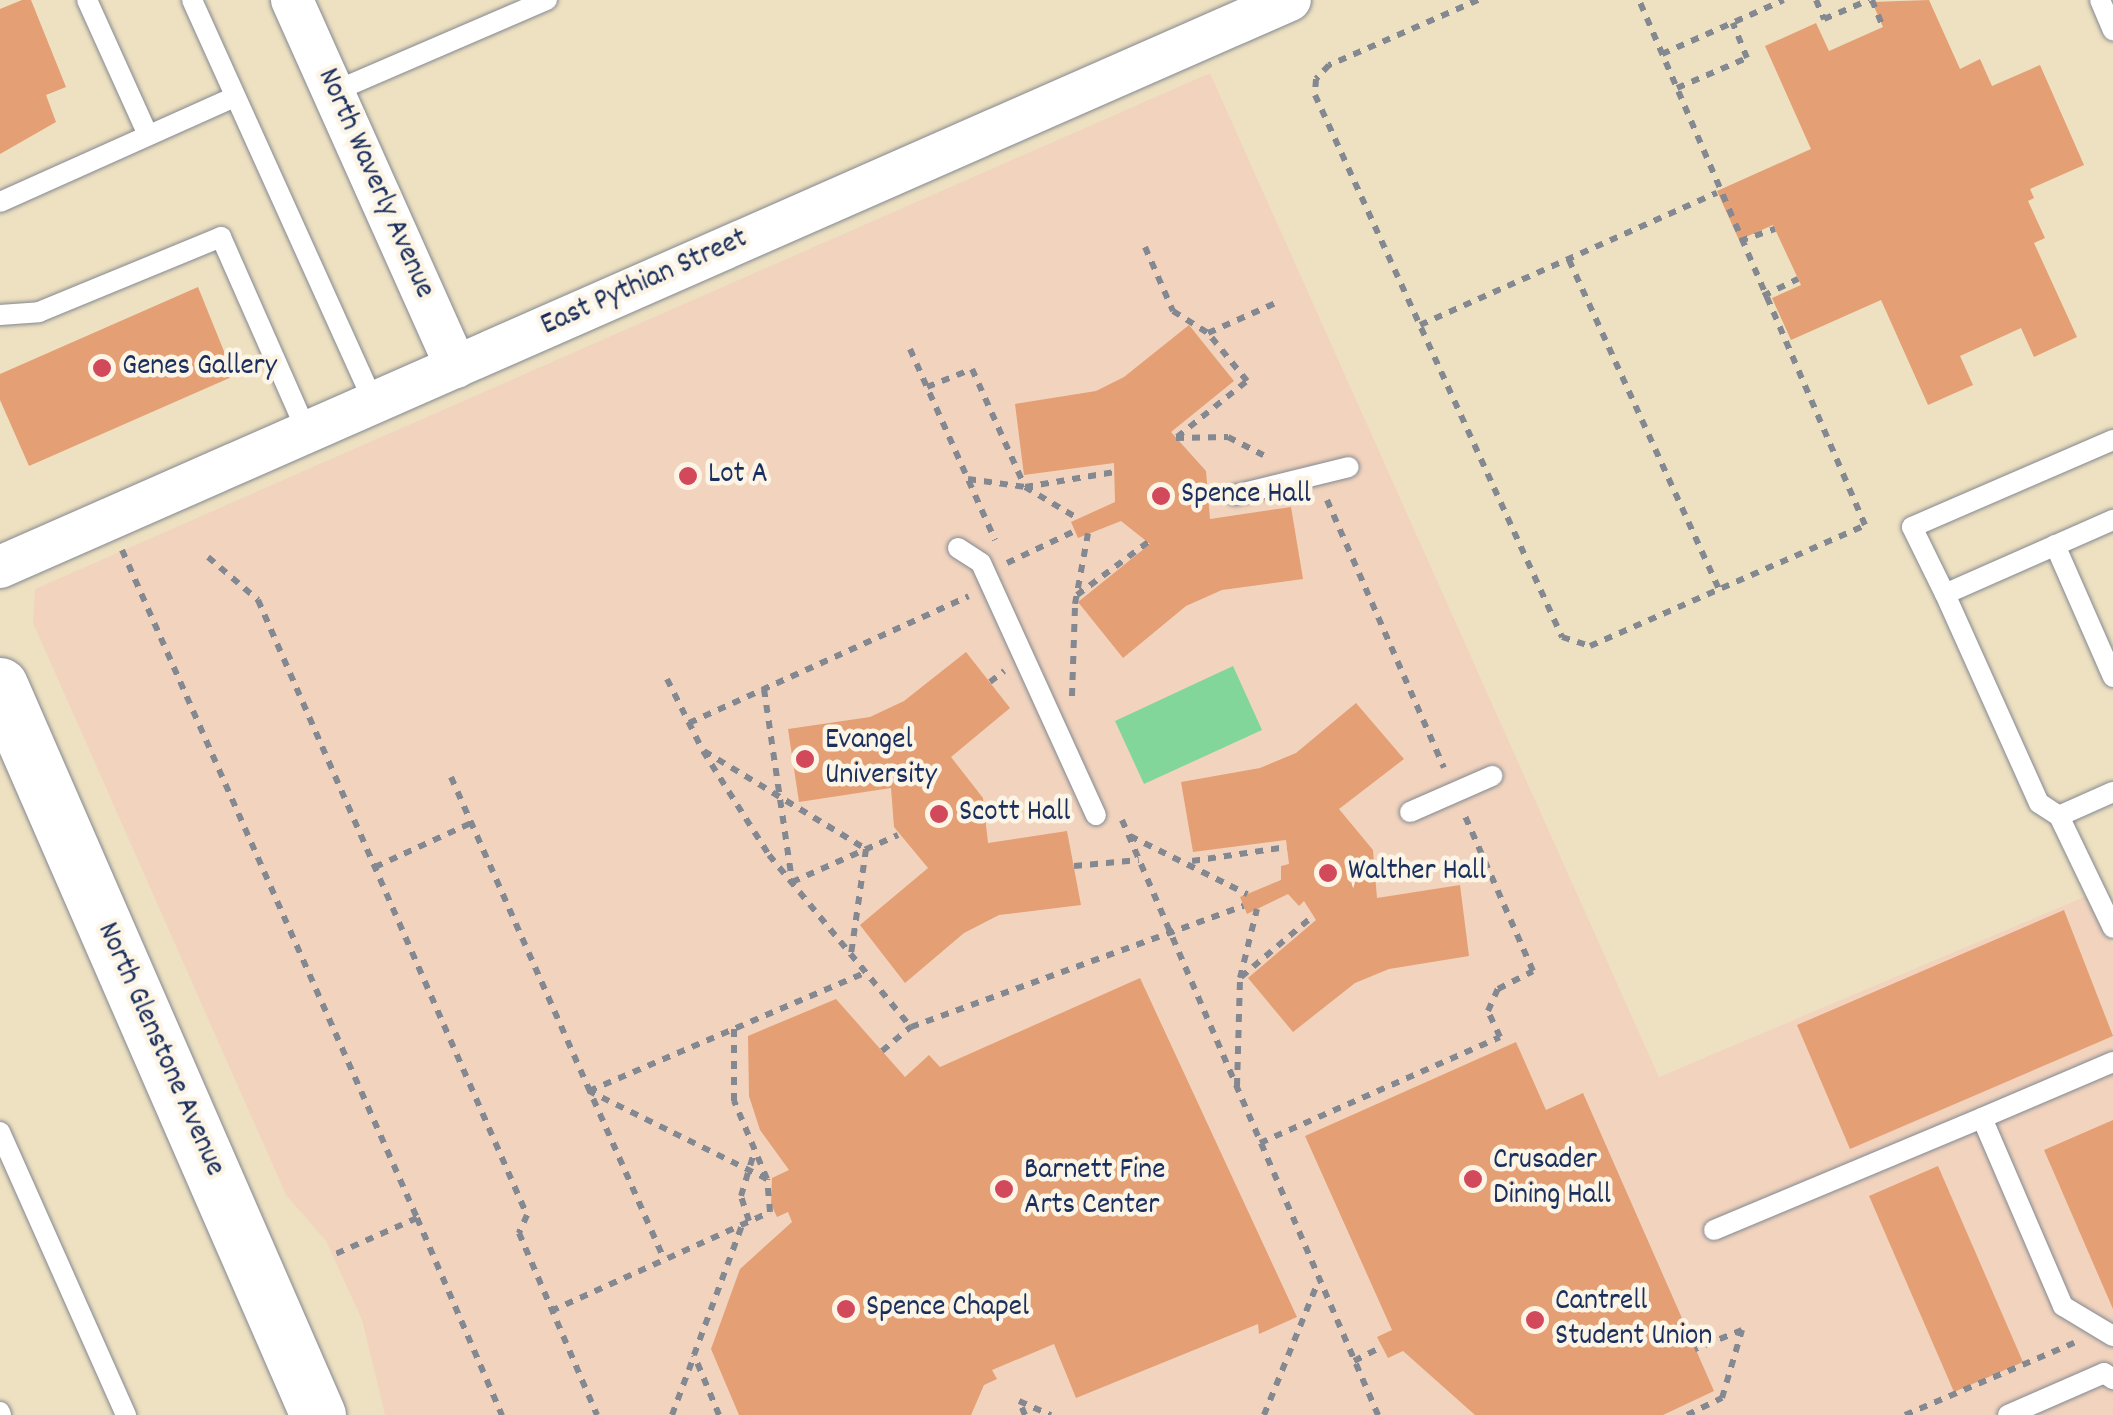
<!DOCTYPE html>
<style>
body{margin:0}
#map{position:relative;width:2113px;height:1415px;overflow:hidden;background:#eee1c1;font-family:Dekko,sans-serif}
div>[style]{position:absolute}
.built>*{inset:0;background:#f2d4be}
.green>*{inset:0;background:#82d699}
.building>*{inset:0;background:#e49f75}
.path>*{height:6px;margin-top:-3px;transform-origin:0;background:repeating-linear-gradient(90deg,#848890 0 8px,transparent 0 16px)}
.roads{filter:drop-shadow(0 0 2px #848890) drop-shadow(0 0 2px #848890)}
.service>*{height:20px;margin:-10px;padding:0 10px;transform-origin:10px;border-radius:10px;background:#fff}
.minor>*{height:42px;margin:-21px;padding:0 21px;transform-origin:21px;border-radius:21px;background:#fff}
.primary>*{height:55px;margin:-27.5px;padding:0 27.5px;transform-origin:27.5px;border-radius:27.5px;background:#fff}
.dots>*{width:28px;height:28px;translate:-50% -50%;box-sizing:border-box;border:5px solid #fcf5e5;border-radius:50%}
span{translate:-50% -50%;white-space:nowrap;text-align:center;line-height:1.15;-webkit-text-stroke:9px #fcf5e5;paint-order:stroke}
.street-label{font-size:30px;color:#1b2f5e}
.poi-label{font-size:30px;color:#1b2f5e}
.left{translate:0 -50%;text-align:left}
</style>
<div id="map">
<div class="built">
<div style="clip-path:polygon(1210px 73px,1659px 1077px,2091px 894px,2113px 946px,2113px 1415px,385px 1415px,362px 1320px,326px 1241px,286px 1195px,33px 623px,35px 589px)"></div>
</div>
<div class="green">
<div style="clip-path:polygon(1233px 666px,1262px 730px,1144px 784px,1115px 721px)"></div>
</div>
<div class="building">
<div style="clip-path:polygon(22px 0,31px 0,66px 87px,46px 95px,56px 122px,0 154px,0 9px)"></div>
<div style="clip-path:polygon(1929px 0,1960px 69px,1980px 59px,1992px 86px,2040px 65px,2084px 165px,2030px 189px,2034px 198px,2028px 201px,2045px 238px,2034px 243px,2077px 337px,2034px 357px,2021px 328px,1960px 356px,1973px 385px,1928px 405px,1881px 300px,1791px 340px,1772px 298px,1801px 285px,1773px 225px,1739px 240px,1717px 191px,1811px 149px,1765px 46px,1816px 23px,1829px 51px,1883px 27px,1872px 2px)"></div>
<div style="clip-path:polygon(198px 287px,234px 376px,29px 466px,0 400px,0 374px)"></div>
<div style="clip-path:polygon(1189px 325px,1234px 381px,1171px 432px,1206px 471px,1210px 519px,1291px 507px,1303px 579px,1222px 590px,1186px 606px,1123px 658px,1078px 602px,1150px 544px,1121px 521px,1078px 538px,1071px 522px,1115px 502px,1114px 463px,1024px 475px,1015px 404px,1096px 391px,1124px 377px)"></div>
<div style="clip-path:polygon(966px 652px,1010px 708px,951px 757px,983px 798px,988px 843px,1067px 831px,1081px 905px,999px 915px,964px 933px,905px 983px,860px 925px,928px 868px,894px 827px,891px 788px,799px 802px,788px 729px,870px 717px,904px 701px)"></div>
<div style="clip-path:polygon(1356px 703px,1404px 759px,1339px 809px,1373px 850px,1377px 898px,1460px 885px,1469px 956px,1389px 969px,1355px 983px,1293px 1032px,1248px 978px,1316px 920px,1304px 901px,1299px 906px,1288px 894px,1247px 914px,1240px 897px,1281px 880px,1281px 866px,1289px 864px,1286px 840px,1193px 852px,1181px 782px,1260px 768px,1296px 753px)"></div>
<div style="clip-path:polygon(2064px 910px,2113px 1036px,1850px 1149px,1797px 1025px)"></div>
<div style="clip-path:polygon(1140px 978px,1297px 1317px,1259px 1334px,1258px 1324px,1076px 1398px,1054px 1344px,992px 1370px,997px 1379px,984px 1385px,971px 1415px,739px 1415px,711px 1349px,740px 1269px,792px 1222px,788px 1212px,777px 1217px,771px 1204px,772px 1178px,789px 1170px,760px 1130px,749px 1096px,748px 1036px,836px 999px,905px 1077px,929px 1055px,940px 1067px)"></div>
<div style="clip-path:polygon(1516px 1042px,1546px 1110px,1583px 1093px,1714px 1391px,1663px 1415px,1475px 1415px,1403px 1351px,1388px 1358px,1377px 1337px,1392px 1330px,1305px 1136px)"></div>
<div style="clip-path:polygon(2113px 1120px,2113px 1309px,2044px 1150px)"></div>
<div style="clip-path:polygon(1938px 1166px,2023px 1362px,1954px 1392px,1869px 1196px)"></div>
</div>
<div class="path">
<div style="left:1478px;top:0;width:163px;rotate:156.4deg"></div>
<div style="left:1329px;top:65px;width:19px;rotate:133deg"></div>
<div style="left:1316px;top:79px;width:16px;rotate:94deg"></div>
<div style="left:1315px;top:95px;width:596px;rotate:65.5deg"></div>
<div style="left:1562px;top:637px;width:29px;rotate:18deg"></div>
<div style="left:1590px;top:646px;width:300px;rotate:-23.7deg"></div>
<div style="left:1865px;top:525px;width:572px;rotate:-113.29deg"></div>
<div style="left:1816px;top:0;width:21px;rotate:67deg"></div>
<div style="left:1824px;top:19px;width:49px;rotate:-22.9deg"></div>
<div style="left:1872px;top:0;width:29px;rotate:68deg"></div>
<div style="left:1662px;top:54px;width:133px;rotate:-23.9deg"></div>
<div style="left:1677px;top:88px;width:76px;rotate:-23.2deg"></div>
<div style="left:1747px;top:58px;width:38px;rotate:-112deg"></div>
<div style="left:1740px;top:241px;width:37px;rotate:-19deg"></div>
<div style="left:1145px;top:247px;width:70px;rotate:66.4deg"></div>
<div style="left:1173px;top:311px;width:41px;rotate:32.2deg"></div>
<div style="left:1569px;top:260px;width:362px;rotate:65.5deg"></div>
<div style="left:1763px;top:296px;width:39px;rotate:-26deg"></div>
<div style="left:1420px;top:325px;width:325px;rotate:-24deg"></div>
<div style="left:910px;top:349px;width:209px;rotate:66deg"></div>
<div style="left:927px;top:387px;width:48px;rotate:-21.8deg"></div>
<div style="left:972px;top:369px;width:129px;rotate:65.8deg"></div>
<div style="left:1025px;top:487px;width:63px;rotate:30.7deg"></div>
<div style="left:1177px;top:437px;width:90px;rotate:-38.7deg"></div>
<div style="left:1247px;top:381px;width:62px;rotate:-129.1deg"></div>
<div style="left:1208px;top:333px;width:77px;rotate:-23.9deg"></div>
<div style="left:1176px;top:438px;width:52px;rotate:-1.1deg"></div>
<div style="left:1228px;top:437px;width:46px;rotate:27.1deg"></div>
<div style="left:968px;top:479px;width:58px;rotate:8deg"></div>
<div style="left:1025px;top:487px;width:91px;rotate:-9.5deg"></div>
<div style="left:1327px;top:500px;width:292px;rotate:66.4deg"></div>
<div style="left:122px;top:550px;width:730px;rotate:66.17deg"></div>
<div style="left:417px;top:1218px;width:92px;rotate:156.2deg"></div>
<div style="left:208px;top:557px;width:66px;rotate:40.7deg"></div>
<div style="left:258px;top:600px;width:671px;rotate:66.38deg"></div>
<div style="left:527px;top:1215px;width:20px;rotate:114deg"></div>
<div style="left:519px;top:1233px;width:198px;rotate:66.8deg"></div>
<div style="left:1007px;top:563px;width:75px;rotate:-25.2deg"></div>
<div style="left:1077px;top:595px;width:89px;rotate:-36.7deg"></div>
<div style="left:667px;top:679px;width:80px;rotate:63.4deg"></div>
<div style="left:703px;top:751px;width:123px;rotate:57.6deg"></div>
<div style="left:769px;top:855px;width:223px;rotate:50.5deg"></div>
<div style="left:911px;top:1027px;width:354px;rotate:-20deg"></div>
<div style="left:990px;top:682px;width:18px;rotate:-38deg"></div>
<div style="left:764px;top:689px;width:195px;rotate:81.7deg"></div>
<div style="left:792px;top:882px;width:116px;rotate:-23.9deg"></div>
<div style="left:1072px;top:696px;width:92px;rotate:-88.1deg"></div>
<div style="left:1075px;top:604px;width:72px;rotate:-79.6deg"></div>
<div style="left:689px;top:723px;width:307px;rotate:-24.4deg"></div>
<div style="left:704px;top:751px;width:189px;rotate:31.2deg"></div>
<div style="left:866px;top:849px;width:106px;rotate:98.1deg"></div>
<div style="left:451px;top:777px;width:527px;rotate:66.16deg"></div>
<div style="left:1122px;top:820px;width:648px;rotate:66.72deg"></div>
<div style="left:1130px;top:836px;width:131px;rotate:26.4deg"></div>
<div style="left:1192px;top:861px;width:96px;rotate:-8.4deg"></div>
<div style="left:1074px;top:866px;width:65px;rotate:-5.3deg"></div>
<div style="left:375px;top:867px;width:106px;rotate:-24.6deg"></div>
<div style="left:1241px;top:977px;width:94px;rotate:-40.3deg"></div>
<div style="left:882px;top:1051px;width:38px;rotate:-40deg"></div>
<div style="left:1237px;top:1086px;width:108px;rotate:-88.4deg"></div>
<div style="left:1240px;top:978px;width:71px;rotate:-76.2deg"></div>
<div style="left:1260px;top:1143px;width:262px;rotate:-23.8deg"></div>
<div style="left:1500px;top:1037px;width:29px;rotate:-115deg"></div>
<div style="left:1488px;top:1011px;width:24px;rotate:-66deg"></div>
<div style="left:1498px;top:989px;width:39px;rotate:-27deg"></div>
<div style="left:1533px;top:971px;width:169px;rotate:-113.7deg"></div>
<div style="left:767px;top:1179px;width:199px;rotate:-153.7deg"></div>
<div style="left:589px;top:1091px;width:301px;rotate:-23.2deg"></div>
<div style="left:417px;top:1218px;width:215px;rotate:66.7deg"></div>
<div style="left:749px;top:1221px;width:26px;rotate:-108deg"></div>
<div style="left:741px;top:1196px;width:45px;rotate:-73.2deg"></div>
<div style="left:551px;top:1311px;width:240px;rotate:-24.3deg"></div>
<div style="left:770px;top:1212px;width:33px;rotate:-95deg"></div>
<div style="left:767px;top:1179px;width:85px;rotate:-112.9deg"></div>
<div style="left:734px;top:1101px;width:72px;rotate:-90deg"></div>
<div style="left:1354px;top:1361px;width:31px;rotate:-27deg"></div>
<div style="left:672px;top:1415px;width:63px;rotate:-69.6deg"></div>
<div style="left:719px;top:1415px;width:65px;rotate:-112.6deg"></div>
<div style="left:694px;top:1355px;width:139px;rotate:-69.7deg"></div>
<div style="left:1025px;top:1415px;width:15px;rotate:-113deg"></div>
<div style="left:1019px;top:1401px;width:35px;rotate:24deg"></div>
<div style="left:1264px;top:1415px;width:144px;rotate:-67.9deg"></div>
<div style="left:1687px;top:1415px;width:39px;rotate:-26deg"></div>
<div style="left:1722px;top:1398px;width:71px;rotate:-73.6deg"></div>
<div style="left:1742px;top:1330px;width:51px;rotate:158deg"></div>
<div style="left:1905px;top:1415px;width:184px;rotate:-23.1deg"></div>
</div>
<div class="roads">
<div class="service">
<div style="left:87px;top:0;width:148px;rotate:65.7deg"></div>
<div style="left:192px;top:0;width:442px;rotate:65.7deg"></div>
<div style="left:2100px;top:0;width:33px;rotate:67deg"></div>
<div style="left:333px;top:92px;width:233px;rotate:-23.3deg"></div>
<div style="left:0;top:202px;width:257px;rotate:-24.1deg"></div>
<div style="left:0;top:315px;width:39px;rotate:-4deg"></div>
<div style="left:39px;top:312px;width:197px;rotate:-22.4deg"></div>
<div style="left:221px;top:237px;width:213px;rotate:66.2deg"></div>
<div style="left:2113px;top:440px;width:219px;rotate:156.6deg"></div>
<div style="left:1912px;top:527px;width:75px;rotate:63.8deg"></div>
<div style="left:1945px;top:594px;width:184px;rotate:-23.8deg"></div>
<div style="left:1235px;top:495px;width:117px;rotate:-13.8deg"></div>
<div style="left:2055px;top:545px;width:144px;rotate:66.3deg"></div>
<div style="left:958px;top:548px;width:27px;rotate:33deg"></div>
<div style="left:981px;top:563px;width:277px;rotate:65.5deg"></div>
<div style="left:1945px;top:594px;width:229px;rotate:65.8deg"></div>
<div style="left:2039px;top:803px;width:24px;rotate:33deg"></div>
<div style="left:2059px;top:816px;width:59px;rotate:-24deg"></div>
<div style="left:1410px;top:812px;width:90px;rotate:-23.7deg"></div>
<div style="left:2059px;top:816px;width:124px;rotate:64.3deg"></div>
<div style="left:2113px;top:1062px;width:142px;rotate:156.9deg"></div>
<div style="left:1982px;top:1118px;width:205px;rotate:66.7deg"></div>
<div style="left:2063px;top:1306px;width:58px;rotate:31deg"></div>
<div style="left:0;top:1132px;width:310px;rotate:66deg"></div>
<div style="left:1714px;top:1230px;width:290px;rotate:-22.7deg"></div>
<div style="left:0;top:1412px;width:3px;rotate:72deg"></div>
<div style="left:2008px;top:1415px;width:105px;rotate:-23.6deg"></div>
<div style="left:2104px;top:1373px;width:11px;rotate:34deg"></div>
</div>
<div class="minor">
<div style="left:292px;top:0;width:402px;rotate:65.9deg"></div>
<div style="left:0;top:567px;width:1409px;rotate:-23.73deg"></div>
</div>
<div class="primary">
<div style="left:0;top:685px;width:796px;rotate:66.46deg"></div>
</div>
</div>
<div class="dots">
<div style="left:102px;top:368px;background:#d1495b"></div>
<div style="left:688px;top:476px;background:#d1495b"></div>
<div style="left:1161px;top:496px;background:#d1495b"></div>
<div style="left:805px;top:759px;background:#d1495b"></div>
<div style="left:939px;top:814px;background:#d1495b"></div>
<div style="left:1328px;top:873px;background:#d1495b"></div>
<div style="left:1473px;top:1179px;background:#d1495b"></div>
<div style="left:1004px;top:1189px;background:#d1495b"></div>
<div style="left:846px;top:1309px;background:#d1495b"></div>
<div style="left:1535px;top:1320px;background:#d1495b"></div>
</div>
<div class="street-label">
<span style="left:374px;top:184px;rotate:66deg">North Waverly Avenue</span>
<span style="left:645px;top:284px;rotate:-24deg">East Pythian Street</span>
<span style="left:159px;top:1050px;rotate:66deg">North Glenstone Avenue</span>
</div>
<div class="poi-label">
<span class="left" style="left:122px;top:368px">Genes Gallery</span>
<span class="left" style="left:708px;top:476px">Lot A</span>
<span class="left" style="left:1181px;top:496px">Spence Hall</span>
<span class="left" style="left:825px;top:759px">Evangel<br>University</span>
<span class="left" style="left:959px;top:814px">Scott Hall</span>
<span class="left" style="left:1348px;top:873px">Walther Hall</span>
<span class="left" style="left:1493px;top:1179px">Crusader<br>Dining Hall</span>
<span class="left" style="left:1024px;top:1189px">Barnett Fine<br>Arts Center</span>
<span class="left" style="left:1555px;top:1320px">Cantrell<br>Student Union</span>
<span class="left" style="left:866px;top:1309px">Spence Chapel</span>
</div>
</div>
